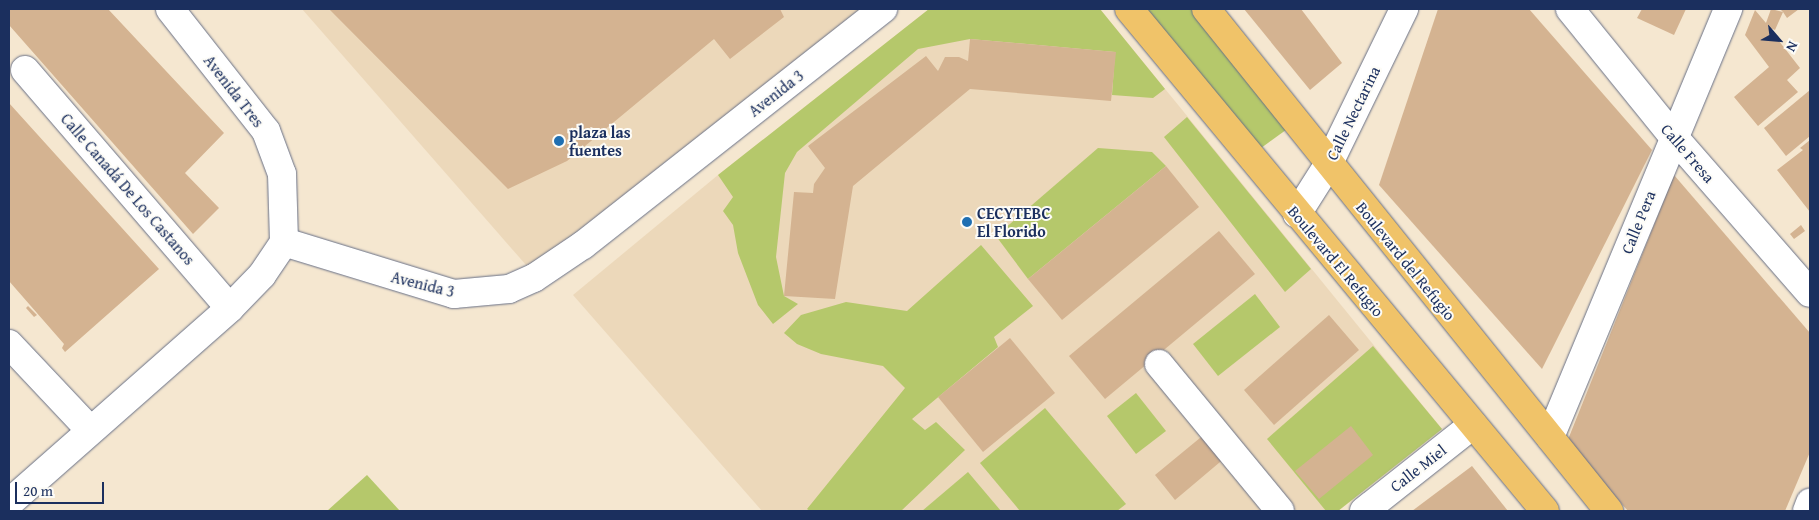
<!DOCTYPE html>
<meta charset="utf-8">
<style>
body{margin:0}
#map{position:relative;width:1819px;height:520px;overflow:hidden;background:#f5e7d0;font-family:"Gentium Book Plus",serif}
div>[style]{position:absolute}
.built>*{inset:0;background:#ecd8ba}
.green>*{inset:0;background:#b5c86b}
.building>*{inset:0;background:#d4b391}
.roads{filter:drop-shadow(0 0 1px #676f86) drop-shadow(0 0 1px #676f86)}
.minor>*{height:28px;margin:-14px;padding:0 14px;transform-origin:14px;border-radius:14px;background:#fff}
.major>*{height:28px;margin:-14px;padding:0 14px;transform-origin:14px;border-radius:14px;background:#f0c369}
.dots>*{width:14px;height:14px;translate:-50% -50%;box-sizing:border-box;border:2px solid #fdfcf7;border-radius:50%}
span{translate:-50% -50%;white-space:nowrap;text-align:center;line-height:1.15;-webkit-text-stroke:4px #fdfcf7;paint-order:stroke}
.street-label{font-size:16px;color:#1b2f5e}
.poi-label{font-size:16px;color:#1b2f5e;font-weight:700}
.left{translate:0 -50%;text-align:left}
.frame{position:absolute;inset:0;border:10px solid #1b2f5e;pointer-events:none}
.north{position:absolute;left:1754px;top:15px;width:50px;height:50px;-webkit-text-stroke:4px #fdfcf7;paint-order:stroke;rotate:117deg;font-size:14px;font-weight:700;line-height:20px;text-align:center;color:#1b2f5e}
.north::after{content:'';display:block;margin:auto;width:18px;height:22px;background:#1b2f5e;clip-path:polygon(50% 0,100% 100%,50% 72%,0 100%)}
.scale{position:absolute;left:15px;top:482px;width:89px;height:22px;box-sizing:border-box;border:2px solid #1b2f5e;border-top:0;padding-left:6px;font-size:15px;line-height:18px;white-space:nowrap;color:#1b2f5e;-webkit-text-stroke:4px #fdfcf7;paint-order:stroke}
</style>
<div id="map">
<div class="built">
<div style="clip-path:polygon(302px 9px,868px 9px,533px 273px)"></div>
<div style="clip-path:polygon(929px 9px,1100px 9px,1442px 429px,1338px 511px,762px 511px,573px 295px,718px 175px)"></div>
</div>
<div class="green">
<div style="clip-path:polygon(929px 9px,1100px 9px,1165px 89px,1153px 98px,1112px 95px,1115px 52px,970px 39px,918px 49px,797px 152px,785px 173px,776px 257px,784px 296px,798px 304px,773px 324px,758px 305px,738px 253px,733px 225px,723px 211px,733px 197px,718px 175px)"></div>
<div style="clip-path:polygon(1147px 9px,1194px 9px,1290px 127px,1257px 151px)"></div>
<div style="clip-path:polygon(1187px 117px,1311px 269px,1285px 292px,1164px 137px)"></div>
<div style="clip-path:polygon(1098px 148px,1152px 152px,1166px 166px,1028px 279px,996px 236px)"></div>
<div style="clip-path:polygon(981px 245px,1033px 306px,994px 337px,998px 347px,912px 419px,925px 430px,936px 422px,965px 450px,901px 511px,810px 511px,807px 509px,905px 388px,883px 366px,821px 354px,797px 344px,784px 333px,801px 315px,846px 302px,907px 311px)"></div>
<div style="clip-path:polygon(1255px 294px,1280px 327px,1218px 376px,1193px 344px)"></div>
<div style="clip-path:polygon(1373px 346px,1442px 429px,1338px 511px,1326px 511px,1267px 439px)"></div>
<div style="clip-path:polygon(1136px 393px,1166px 431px,1136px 454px,1107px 416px)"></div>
<div style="clip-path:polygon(1045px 408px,1126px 504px,1117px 511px,1020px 511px,980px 463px)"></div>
<div style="clip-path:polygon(968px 472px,1001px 511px,922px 511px)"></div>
<div style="clip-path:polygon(367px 475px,400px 511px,327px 511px)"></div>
</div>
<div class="building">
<div style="clip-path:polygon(9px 9px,108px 9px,224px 133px,185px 173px,219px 208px,193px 234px,9px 25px)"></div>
<div style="clip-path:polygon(329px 9px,780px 9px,784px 17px,730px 59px,714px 39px,567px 161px,508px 189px)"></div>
<div style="clip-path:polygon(1244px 9px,1301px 9px,1342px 63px,1310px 90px)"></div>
<div style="clip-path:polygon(1438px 9px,1529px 9px,1652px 150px,1542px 369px,1379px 185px)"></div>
<div style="clip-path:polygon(1642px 9px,1686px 9px,1674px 35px,1637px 18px)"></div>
<div style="clip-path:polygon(1771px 9px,1783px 12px,1780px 9px,1799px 9px,1787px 18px,1783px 12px,1775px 30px,1768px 27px,1800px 68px,1787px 80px,1798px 92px,1758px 126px,1734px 97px,1769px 67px,1745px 35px,1755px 10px,1766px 23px)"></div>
<div style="clip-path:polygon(970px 39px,1116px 52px,1111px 101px,970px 89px,853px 186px,835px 299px,784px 296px,794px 192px,813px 193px,814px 184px,825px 168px,808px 146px,926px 56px,938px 71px,945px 57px,959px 57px,968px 61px)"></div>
<div style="clip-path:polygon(1810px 90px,1810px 136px,1786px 156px,1764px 128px)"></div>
<div style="clip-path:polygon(9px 103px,159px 269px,65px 352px,62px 348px,64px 344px,9px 281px)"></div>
<div style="clip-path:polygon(1810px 140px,1810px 212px,1777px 170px,1803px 150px,1800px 148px)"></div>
<div style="clip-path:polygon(1166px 166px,1199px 207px,1062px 320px,1028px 279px)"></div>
<div style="clip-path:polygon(1674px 175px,1810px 333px,1810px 452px,1785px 511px,1628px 511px,1567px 442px)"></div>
<div style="clip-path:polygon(1801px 225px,1805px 231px,1794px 239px,1790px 234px)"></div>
<div style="clip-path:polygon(1219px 231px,1255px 274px,1105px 399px,1069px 356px)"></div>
<div style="clip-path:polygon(28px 306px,37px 315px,34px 317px,26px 308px)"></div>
<div style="clip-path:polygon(1329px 315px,1359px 350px,1274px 425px,1244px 390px)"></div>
<div style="clip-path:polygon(1010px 338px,1055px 393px,983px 452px,938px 397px)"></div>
<div style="clip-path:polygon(1351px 426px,1373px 455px,1319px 499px,1295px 471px)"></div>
<div style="clip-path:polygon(1206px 433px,1226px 457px,1175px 500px,1155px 475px)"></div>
<div style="clip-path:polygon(1472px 466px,1508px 511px,1412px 511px)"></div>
</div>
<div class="roads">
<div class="minor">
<div style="left:170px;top:9px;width:155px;rotate:51.8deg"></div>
<div style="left:266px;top:131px;width:46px;rotate:69.6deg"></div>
<div style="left:282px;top:174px;width:68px;rotate:88.3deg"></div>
<div style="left:1570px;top:9px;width:164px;rotate:51deg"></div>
<div style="left:1673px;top:136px;width:208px;rotate:48.9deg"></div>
<div style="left:25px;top:70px;width:314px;rotate:49.3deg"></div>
<div style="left:1297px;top:214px;width:58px;rotate:-57.7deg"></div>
<div style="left:1328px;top:165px;width:174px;rotate:-64deg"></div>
<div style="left:284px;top:242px;width:178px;rotate:17deg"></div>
<div style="left:454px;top:294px;width:55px;rotate:-5.2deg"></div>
<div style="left:509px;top:289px;width:27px;rotate:-24deg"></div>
<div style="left:534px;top:278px;width:59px;rotate:-34deg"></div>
<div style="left:583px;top:245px;width:382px;rotate:-38.2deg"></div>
<div style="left:9px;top:344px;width:118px;rotate:46.7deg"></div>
<div style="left:1159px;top:364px;width:190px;rotate:50.5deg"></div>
<div style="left:1550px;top:437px;width:464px;rotate:-67.4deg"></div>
<div style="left:9px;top:503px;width:295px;rotate:-41.4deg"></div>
<div style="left:230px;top:308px;width:46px;rotate:-45.9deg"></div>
<div style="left:262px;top:275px;width:40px;rotate:-56deg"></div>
<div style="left:1364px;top:511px;width:139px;rotate:-38.3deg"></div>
<div style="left:1807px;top:511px;width:9px;rotate:-69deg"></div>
</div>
<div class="major">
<div style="left:1129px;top:9px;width:652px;rotate:50.35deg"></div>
<div style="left:1206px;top:9px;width:644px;rotate:51.24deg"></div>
</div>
</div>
<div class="dots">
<div style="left:559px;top:141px;background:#1f6fb2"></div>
<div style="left:967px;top:222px;background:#1f6fb2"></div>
</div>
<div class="street-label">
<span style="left:234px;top:91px;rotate:52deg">Avenida Tres</span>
<span style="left:776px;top:93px;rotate:-38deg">Avenida 3</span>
<span style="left:1353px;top:113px;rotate:-64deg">Calle Nectarina</span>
<span style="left:1688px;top:153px;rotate:49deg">Calle Fresa</span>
<span style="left:128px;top:189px;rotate:49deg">Calle Canadá De Los Castanos</span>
<span style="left:1638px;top:222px;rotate:-68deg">Calle Pera</span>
<span style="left:1336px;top:261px;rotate:50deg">Boulevard El Refugio</span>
<span style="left:1406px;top:261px;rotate:51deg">Boulevard del Refugio</span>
<span style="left:423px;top:284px;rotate:14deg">Avenida 3</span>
<span style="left:1418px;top:468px;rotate:-38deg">Calle Miel</span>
</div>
<div class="poi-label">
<span class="left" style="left:569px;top:141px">plaza las<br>fuentes</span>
<span class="left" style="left:977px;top:222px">CECYTEBC<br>El Florido</span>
</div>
<div class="frame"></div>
<div class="north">N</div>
<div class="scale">20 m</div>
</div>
